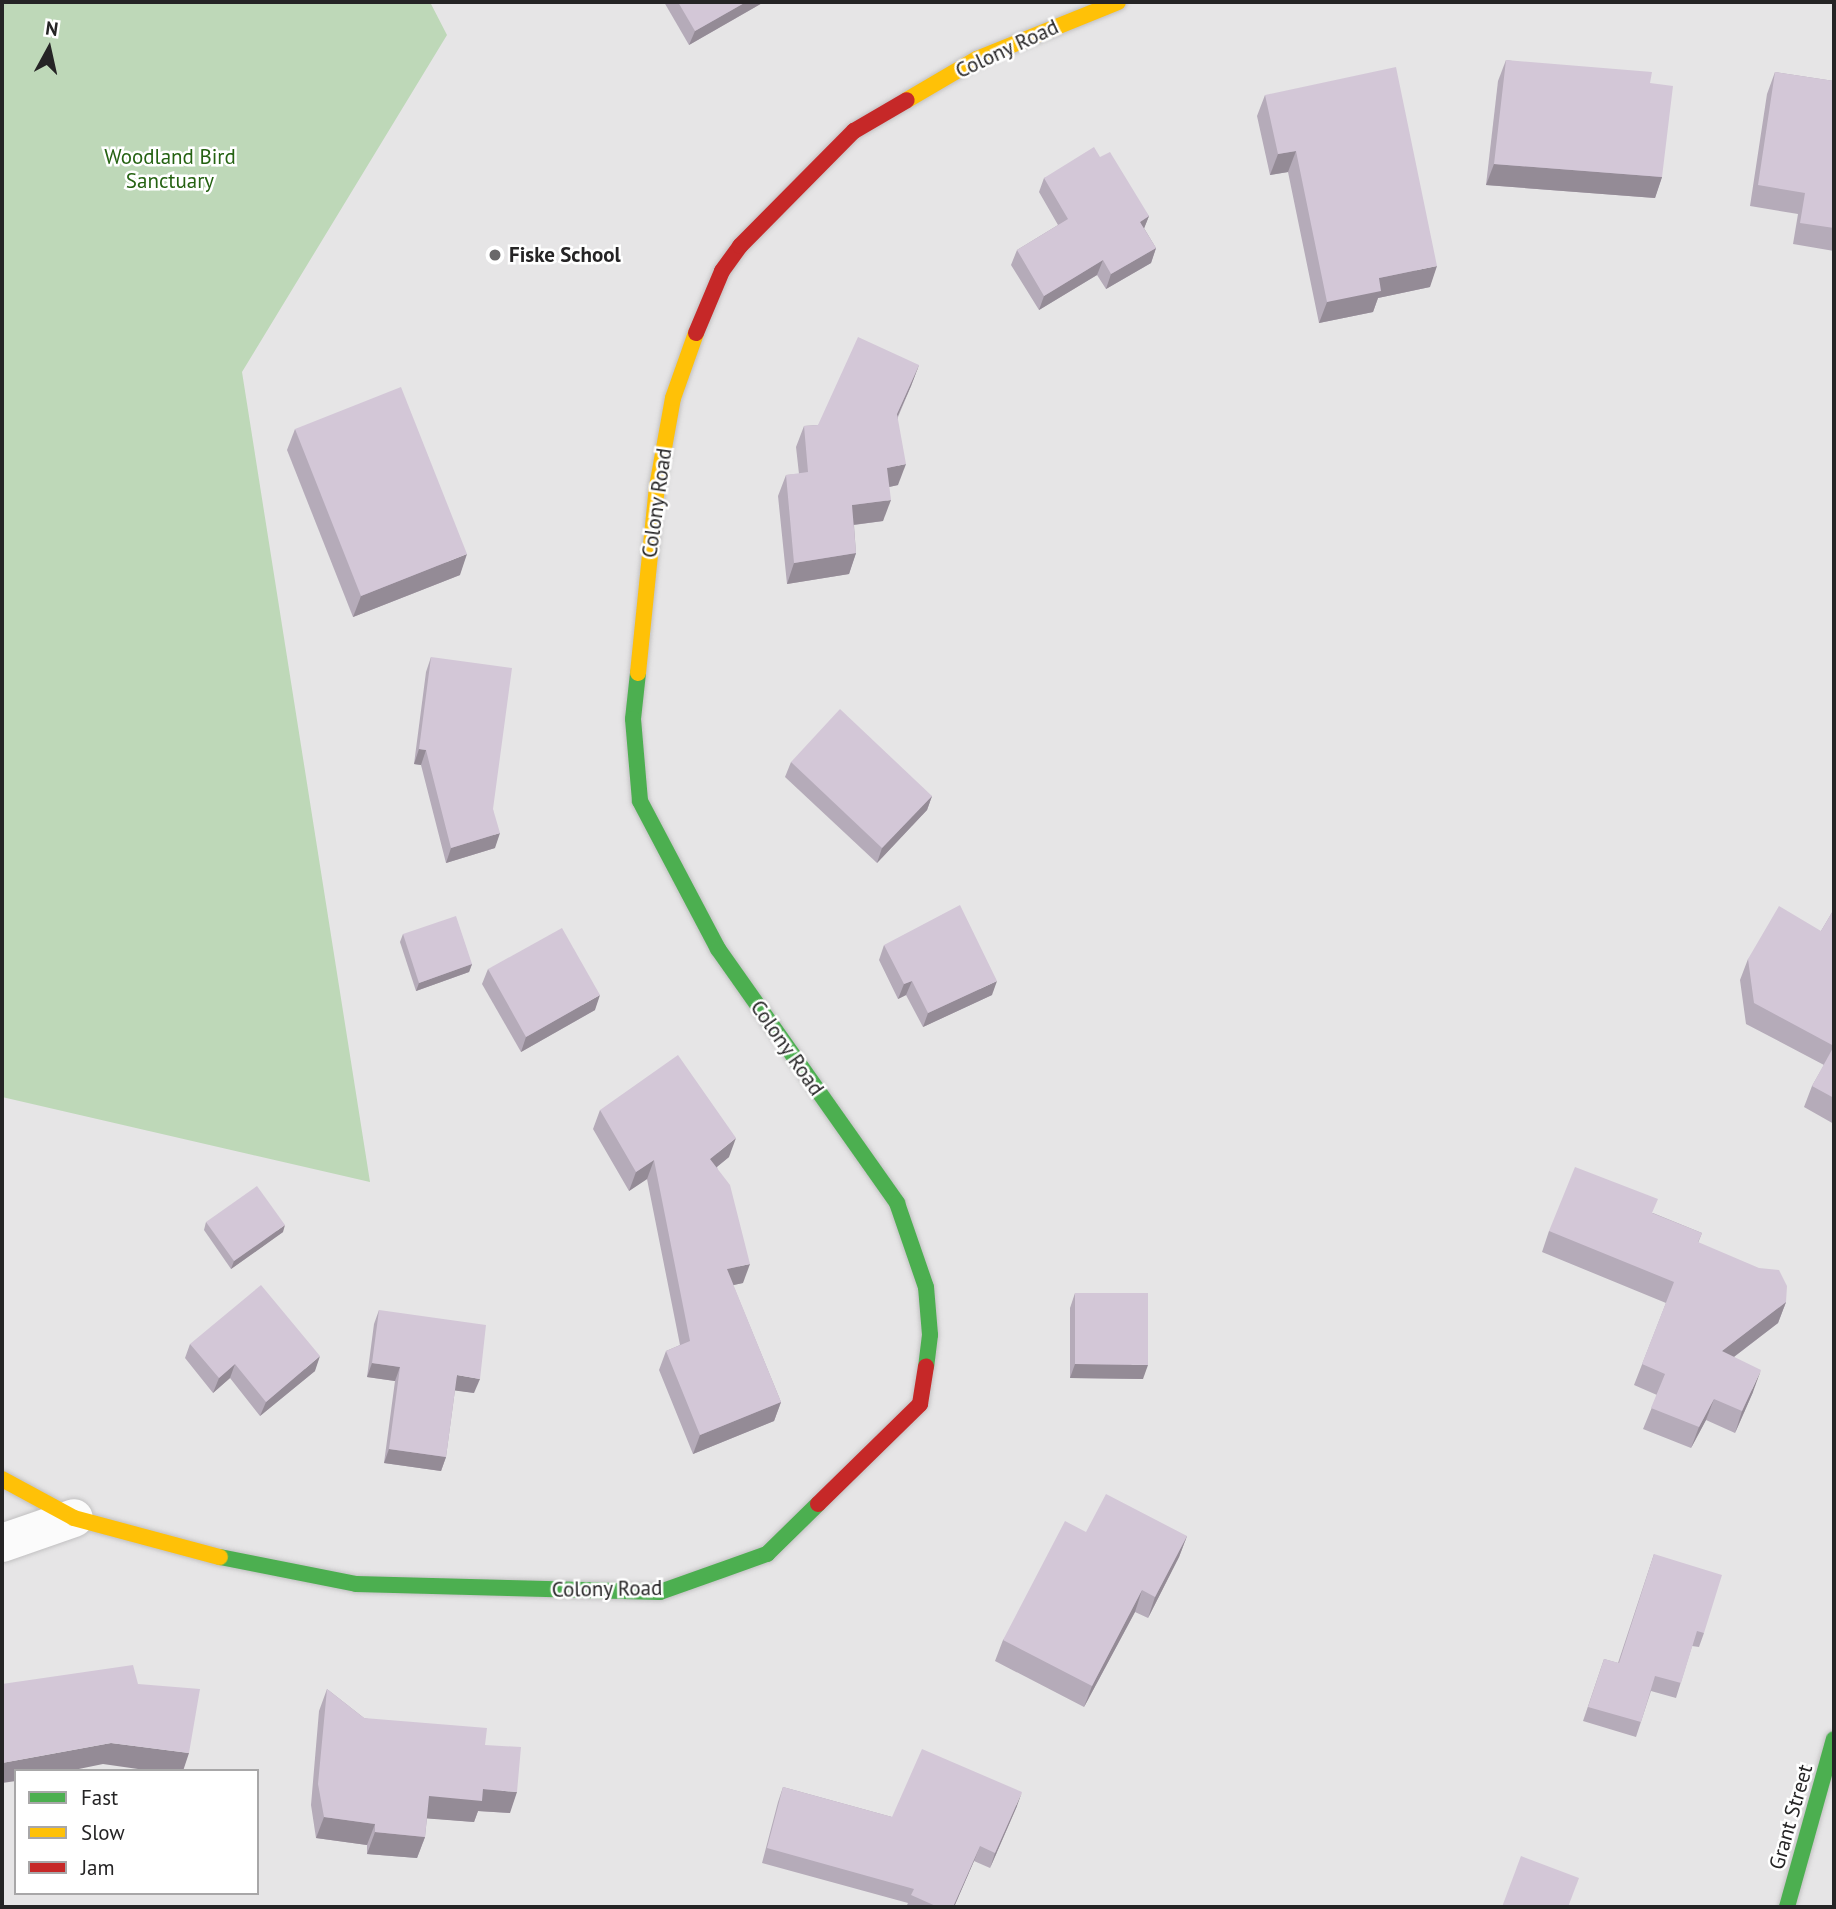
<!DOCTYPE html>
<style>
body{margin:0}
#map{position:relative;width:1836px;height:1909px;overflow:hidden;background:#e6e5e6;font-family:"PT Sans",sans-serif}
div>[style]{position:absolute}
.green>*{inset:0;background:#bed8b8}
.roads{filter:drop-shadow(0 0 2px #c1c0c1) drop-shadow(0 0 2px #c1c0c1)}
.street>*{height:38px;margin:-19px;padding:0 19px;transform-origin:19px;border-radius:19px;background:#fbfbfb}
.fast>*{height:16px;margin:-8px;padding:0 8px;transform-origin:8px;border-radius:8px;background:#4caf50}
.slow>*{height:16px;margin:-8px;padding:0 8px;transform-origin:8px;border-radius:8px;background:#ffc107}
.jam>*{height:16px;margin:-8px;padding:0 8px;transform-origin:8px;border-radius:8px;background:#c62828}
.wall>*{inset:0;background:#b5abb9}
.shaded-wall>*{inset:0;background:#948b96}
.building>*{inset:0;background:#d3c7d7}
.dots>*{width:19px;height:19px;translate:-50% -50%;box-sizing:border-box;border:4px solid #fff;border-radius:50%}
span{translate:-50% -50%;white-space:nowrap;text-align:center;line-height:1.15;-webkit-text-stroke:5px #fff;paint-order:stroke}
.street-label{font-size:21px;color:#252425}
.park-label{font-size:21px;color:#256212}
.poi-label{font-size:21px;color:#252425;font-weight:700}
.left{translate:0 -50%;text-align:left}
.frame{position:absolute;inset:0;border:4px solid #252425;pointer-events:none}
.legend{position:absolute;left:14px;top:1769px;width:245px;height:126px;box-sizing:border-box;background:#fff;border:2px solid #a8a7a8;margin:0;padding:9px 12px;list-style:none;font-size:21px;color:#252425}
.legend li{display:flex;align-items:center;gap:14px;height:35px}
.legend b{width:35px;border:2px solid #a8a7a8}
.north{position:absolute;left:14px;top:14px;width:70px;height:70px;-webkit-text-stroke:5px #fff;paint-order:stroke;rotate:8deg;font-size:19px;font-weight:700;line-height:28px;text-align:center;color:#252425}
.north::after{content:'';display:block;margin:auto;width:24px;height:32px;background:#252425;clip-path:polygon(50% 0,100% 100%,50% 72%,0 100%)}
</style>
<div id="map">
<div class="green">
<div style="clip-path:polygon(2px 2px,430px 2px,447px 35px,242px 372px,370px 1182px,2px 1097px)"></div>
</div>
<div class="roads">
<div class="street">
<div style="left:2px;top:1543px;width:76px;rotate:-19.1deg"></div>
</div>
<div class="fast">
<div style="left:638px;top:673px;width:46px;rotate:96.2deg"></div>
<div style="left:633px;top:719px;width:82px;rotate:85.1deg"></div>
<div style="left:640px;top:801px;width:167px;rotate:62.2deg"></div>
<div style="left:718px;top:949px;width:311px;rotate:54.8deg"></div>
<div style="left:897px;top:1203px;width:89px;rotate:71deg"></div>
<div style="left:926px;top:1287px;width:48px;rotate:85.2deg"></div>
<div style="left:930px;top:1335px;width:31px;rotate:97deg"></div>
<div style="left:220px;top:1557px;width:139px;rotate:11.2deg"></div>
<div style="left:356px;top:1584px;width:304px;rotate:1.5deg"></div>
<div style="left:660px;top:1592px;width:114px;rotate:-19.6deg"></div>
<div style="left:767px;top:1554px;width:71px;rotate:-44.4deg"></div>
<div style="left:1787px;top:1907px;width:174px;rotate:-74.4deg"></div>
</div>
<div class="slow">
<div style="left:907px;top:100px;width:81px;rotate:-30.4deg"></div>
<div style="left:977px;top:59px;width:152px;rotate:-22deg"></div>
<div style="left:638px;top:673px;width:187px;rotate:-84.2deg"></div>
<div style="left:657px;top:487px;width:90px;rotate:-79.8deg"></div>
<div style="left:673px;top:398px;width:69px;rotate:-70.5deg"></div>
<div style="left:2px;top:1479px;width:82px;rotate:28.4deg"></div>
<div style="left:74px;top:1518px;width:151px;rotate:15deg"></div>
</div>
<div class="jam">
<div style="left:696px;top:333px;width:67px;rotate:-67.2deg"></div>
<div style="left:722px;top:271px;width:31px;rotate:-54deg"></div>
<div style="left:740px;top:246px;width:162px;rotate:-45.3deg"></div>
<div style="left:854px;top:131px;width:61px;rotate:-30.3deg"></div>
<div style="left:818px;top:1504px;width:143px;rotate:-44.4deg"></div>
<div style="left:920px;top:1404px;width:38px;rotate:-81deg"></div>
</div>
</div>
<div class="wall">
<div style="clip-path:polygon(664px 2px,764px 2px,689px 45px)"></div>
<div style="clip-path:polygon(1506px 60px,1650px 83px,1662px 177px,1655px 198px,1486px 185px,1498px 81px)"></div>
<div style="clip-path:polygon(1775px 72px,1834px 81px,1834px 251px,1793px 244px,1798px 214px,1750px 206px,1767px 94px)"></div>
<div style="clip-path:polygon(1265px 95px,1430px 287px,1378px 298px,1373px 312px,1319px 323px,1288px 172px,1270px 175px,1257px 116px)"></div>
<div style="clip-path:polygon(1100px 157px,1149px 216px,1144px 228px,1156px 248px,1151px 263px,1106px 289px,1097px 275px,1039px 310px,1011px 265px,1017px 250px,1058px 225px,1039px 192px,1044px 178px)"></div>
<div style="clip-path:polygon(919px 365px,911px 386px,898px 417px,898px 485px,889px 487px,883px 521px,854px 525px,856px 553px,849px 574px,787px 584px,778px 496px,786px 475px,799px 474px,796px 447px,804px 426px,818px 425px)"></div>
<div style="clip-path:polygon(295px 429px,460px 575px,353px 617px,287px 450px)"></div>
<div style="clip-path:polygon(431px 657px,493px 809px,495px 848px,446px 863px,421px 765px,414px 764px,426px 672px)"></div>
<div style="clip-path:polygon(791px 762px,932px 796px,927px 810px,877px 863px,785px 777px)"></div>
<div style="clip-path:polygon(1834px 909px,1834px 1124px,1804px 1107px,1812px 1086px,1824px 1065px,1746px 1024px,1740px 980px,1748px 959px,1821px 931px)"></div>
<div style="clip-path:polygon(403px 934px,472px 964px,469px 972px,416px 991px,400px 942px)"></div>
<div style="clip-path:polygon(884px 945px,992px 995px,923px 1027px,906px 995px,898px 999px,879px 960px)"></div>
<div style="clip-path:polygon(488px 969px,595px 1010px,521px 1052px,482px 984px)"></div>
<div style="clip-path:polygon(600px 1110px,729px 1157px,717px 1167px,743px 1283px,733px 1285px,781px 1402px,774px 1421px,693px 1454px,659px 1370px,666px 1351px,680px 1345px,647px 1179px,629px 1191px,593px 1129px)"></div>
<div style="clip-path:polygon(1653px 1213px,1702px 1233px,1698px 1243px,1786px 1302px,1778px 1323px,1734px 1357px,1753px 1392px,1735px 1433px,1706px 1420px,1691px 1448px,1643px 1429px,1657px 1395px,1634px 1385px,1666px 1303px,1542px 1252px,1549px 1231px)"></div>
<div style="clip-path:polygon(206px 1222px,283px 1232px,231px 1269px,204px 1230px)"></div>
<div style="clip-path:polygon(1075px 1293px,1143px 1379px,1070px 1378px,1070px 1308px)"></div>
<div style="clip-path:polygon(379px 1310px,474px 1393px,455px 1390px,446px 1457px,441px 1471px,384px 1463px,395px 1381px,367px 1377px,374px 1324px)"></div>
<div style="clip-path:polygon(190px 1344px,315px 1371px,260px 1416px,230px 1378px,213px 1393px,185px 1358px)"></div>
<div style="clip-path:polygon(1086px 1532px,1187px 1536px,1179px 1557px,1148px 1618px,1135px 1612px,1084px 1707px,995px 1661px,1003px 1640px)"></div>
<div style="clip-path:polygon(1654px 1554px,1704px 1633px,1699px 1647px,1692px 1646px,1676px 1698px,1651px 1691px,1636px 1737px,1583px 1721px,1604px 1659px,1618px 1663px)"></div>
<div style="clip-path:polygon(327px 1689px,364px 1718px,485px 1745px,510px 1813px,478px 1811px,474px 1822px,427px 1818px,425px 1837px,417px 1858px,367px 1854px,367px 1845px,316px 1838px,311px 1805px,319px 1711px)"></div>
<div style="clip-path:polygon(783px 1787px,892px 1817px,1017px 1806px,990px 1868px,974px 1861px,954px 1907px,906px 1907px,908px 1903px,762px 1863px,778px 1802px)"></div>
</div>
<div class="shaded-wall">
<div style="clip-path:polygon(746px 2px,764px 2px,689px 45px,695px 31px)"></div>
<div style="clip-path:polygon(1296px 151px,1288px 172px,1270px 175px,1278px 154px)"></div>
<div style="clip-path:polygon(1494px 164px,1662px 177px,1655px 198px,1486px 185px)"></div>
<div style="clip-path:polygon(1149px 216px,1143px 231px,1140px 222px)"></div>
<div style="clip-path:polygon(1156px 248px,1151px 263px,1106px 289px,1111px 274px)"></div>
<div style="clip-path:polygon(1103px 260px,1097px 275px,1039px 310px,1044px 296px)"></div>
<div style="clip-path:polygon(1437px 266px,1430px 287px,1378px 298px,1373px 312px,1319px 323px,1327px 302px,1379px 278px)"></div>
<div style="clip-path:polygon(919px 365px,911px 386px,889px 435px,897px 414px)"></div>
<div style="clip-path:polygon(906px 464px,898px 485px,880px 489px,887px 468px)"></div>
<div style="clip-path:polygon(891px 500px,883px 521px,844px 526px,852px 505px)"></div>
<div style="clip-path:polygon(856px 553px,849px 574px,787px 584px,794px 563px)"></div>
<div style="clip-path:polygon(467px 554px,460px 575px,353px 617px,361px 596px)"></div>
<div style="clip-path:polygon(419px 749px,426px 750px,421px 765px,414px 764px)"></div>
<div style="clip-path:polygon(932px 796px,927px 810px,877px 863px,882px 848px)"></div>
<div style="clip-path:polygon(500px 833px,495px 848px,446px 863px,451px 848px)"></div>
<div style="clip-path:polygon(472px 964px,469px 972px,416px 991px,419px 983px)"></div>
<div style="clip-path:polygon(912px 981px,906px 995px,898px 999px,904px 984px)"></div>
<div style="clip-path:polygon(997px 981px,992px 995px,923px 1027px,928px 1013px)"></div>
<div style="clip-path:polygon(600px 995px,595px 1010px,521px 1052px,526px 1037px)"></div>
<div style="clip-path:polygon(736px 1138px,729px 1157px,703px 1178px,710px 1159px)"></div>
<div style="clip-path:polygon(654px 1160px,647px 1179px,629px 1191px,636px 1172px)"></div>
<div style="clip-path:polygon(285px 1225px,283px 1232px,231px 1269px,234px 1261px)"></div>
<div style="clip-path:polygon(750px 1264px,743px 1283px,720px 1288px,727px 1269px)"></div>
<div style="clip-path:polygon(1786px 1302px,1778px 1323px,1714px 1372px,1722px 1351px)"></div>
<div style="clip-path:polygon(320px 1356px,315px 1371px,260px 1416px,266px 1402px)"></div>
<div style="clip-path:polygon(372px 1363px,400px 1367px,395px 1381px,367px 1377px)"></div>
<div style="clip-path:polygon(235px 1364px,230px 1378px,213px 1393px,219px 1378px)"></div>
<div style="clip-path:polygon(1075px 1364px,1148px 1365px,1143px 1379px,1070px 1378px)"></div>
<div style="clip-path:polygon(1761px 1370px,1753px 1392px,1735px 1433px,1742px 1411px)"></div>
<div style="clip-path:polygon(457px 1375px,480px 1379px,474px 1393px,451px 1390px)"></div>
<div style="clip-path:polygon(1714px 1399px,1706px 1420px,1691px 1448px,1699px 1427px)"></div>
<div style="clip-path:polygon(781px 1402px,774px 1421px,693px 1454px,700px 1435px)"></div>
<div style="clip-path:polygon(389px 1449px,446px 1457px,441px 1471px,384px 1463px)"></div>
<div style="clip-path:polygon(1187px 1536px,1179px 1557px,1148px 1618px,1155px 1597px)"></div>
<div style="clip-path:polygon(1142px 1590px,1135px 1612px,1084px 1707px,1092px 1686px)"></div>
<div style="clip-path:polygon(111px 1743px,189px 1753px,183px 1771px,152px 1771px,103px 1764px,69px 1771px,16px 1771px,16px 1781px,2px 1783px,2px 1763px)"></div>
<div style="clip-path:polygon(483px 1789px,517px 1792px,510px 1813px,478px 1811px,474px 1822px,421px 1818px,429px 1796px)"></div>
<div style="clip-path:polygon(1022px 1792px,1017px 1806px,990px 1868px,995px 1853px)"></div>
<div style="clip-path:polygon(324px 1817px,375px 1824px,367px 1845px,316px 1838px)"></div>
<div style="clip-path:polygon(375px 1832px,425px 1837px,417px 1858px,367px 1854px)"></div>
<div style="clip-path:polygon(980px 1846px,974px 1861px,954px 1907px,953px 1907px)"></div>
</div>
<div class="building">
<div style="clip-path:polygon(678px 2px,746px 2px,695px 31px)"></div>
<div style="clip-path:polygon(1506px 60px,1652px 72px,1650px 83px,1673px 86px,1662px 177px,1494px 164px)"></div>
<div style="clip-path:polygon(1396px 67px,1437px 266px,1379px 278px,1381px 291px,1327px 302px,1296px 151px,1278px 154px,1265px 95px)"></div>
<div style="clip-path:polygon(1775px 72px,1834px 81px,1834px 228px,1800px 223px,1805px 193px,1758px 185px)"></div>
<div style="clip-path:polygon(1094px 147px,1100px 157px,1110px 152px,1149px 216px,1140px 222px,1156px 248px,1111px 274px,1103px 260px,1044px 296px,1017px 250px,1068px 219px,1044px 178px)"></div>
<div style="clip-path:polygon(858px 337px,919px 365px,897px 414px,906px 464px,887px 468px,891px 500px,852px 505px,856px 553px,794px 563px,786px 475px,808px 472px,804px 426px,818px 425px)"></div>
<div style="clip-path:polygon(401px 387px,467px 554px,361px 596px,295px 429px)"></div>
<div style="clip-path:polygon(431px 657px,512px 668px,493px 809px,500px 833px,451px 848px,426px 750px,419px 749px)"></div>
<div style="clip-path:polygon(840px 709px,932px 796px,882px 848px,791px 762px)"></div>
<div style="clip-path:polygon(960px 905px,997px 981px,928px 1013px,912px 981px,904px 984px,884px 945px)"></div>
<div style="clip-path:polygon(1779px 906px,1821px 931px,1834px 909px,1834px 1046px,1754px 1003px,1748px 959px)"></div>
<div style="clip-path:polygon(456px 916px,472px 964px,419px 983px,403px 934px)"></div>
<div style="clip-path:polygon(562px 928px,600px 995px,526px 1037px,488px 969px)"></div>
<div style="clip-path:polygon(1834px 1046px,1834px 1098px,1812px 1086px)"></div>
<div style="clip-path:polygon(678px 1055px,736px 1138px,710px 1159px,730px 1185px,750px 1264px,727px 1269px,781px 1402px,700px 1435px,666px 1351px,690px 1341px,654px 1160px,636px 1172px,600px 1110px)"></div>
<div style="clip-path:polygon(1575px 1167px,1658px 1199px,1652px 1213px,1702px 1233px,1698px 1242px,1759px 1268px,1779px 1270px,1787px 1286px,1786px 1302px,1722px 1351px,1761px 1370px,1742px 1411px,1714px 1399px,1699px 1427px,1651px 1408px,1665px 1374px,1642px 1364px,1674px 1282px,1549px 1231px)"></div>
<div style="clip-path:polygon(257px 1186px,285px 1225px,234px 1261px,206px 1222px)"></div>
<div style="clip-path:polygon(261px 1285px,320px 1356px,266px 1402px,235px 1364px,219px 1378px,190px 1344px)"></div>
<div style="clip-path:polygon(1075px 1293px,1148px 1293px,1148px 1365px,1075px 1364px)"></div>
<div style="clip-path:polygon(379px 1310px,486px 1325px,480px 1379px,457px 1375px,446px 1457px,389px 1449px,400px 1367px,372px 1363px)"></div>
<div style="clip-path:polygon(1106px 1494px,1187px 1536px,1155px 1597px,1142px 1590px,1092px 1686px,1003px 1640px,1065px 1521px,1086px 1532px)"></div>
<div style="clip-path:polygon(1654px 1554px,1722px 1575px,1704px 1633px,1697px 1631px,1681px 1683px,1655px 1676px,1641px 1722px,1588px 1707px,1604px 1659px,1619px 1663px)"></div>
<div style="clip-path:polygon(133px 1665px,138px 1684px,200px 1689px,189px 1753px,111px 1743px,2px 1763px,2px 1684px)"></div>
<div style="clip-path:polygon(327px 1689px,364px 1718px,487px 1728px,485px 1745px,521px 1747px,517px 1792px,483px 1789px,482px 1801px,429px 1796px,425px 1837px,375px 1832px,375px 1824px,324px 1817px,318px 1784px)"></div>
<div style="clip-path:polygon(922px 1749px,1022px 1792px,995px 1853px,980px 1846px,953px 1907px,938px 1907px,911px 1895px,914px 1889px,767px 1848px,783px 1787px,892px 1817px)"></div>
<div style="clip-path:polygon(1521px 1856px,1579px 1878px,1568px 1907px,1502px 1907px)"></div>
</div>
<div class="dots">
<div style="left:495px;top:255px;background:#696869"></div>
</div>
<div class="street-label">
<span style="left:1007px;top:49px;rotate:-25deg">Colony Road</span>
<span style="left:657px;top:503px;rotate:-82deg">Colony Road</span>
<span style="left:787px;top:1048px;rotate:55deg">Colony Road</span>
<span style="left:607px;top:1589px;rotate:-1deg">Colony Road</span>
<span style="left:1791px;top:1817px;rotate:-74deg">Grant Street</span>
</div>
<div class="park-label">
<span style="left:170px;top:169px">Woodland Bird<br>Sanctuary</span>
</div>
<div class="poi-label">
<span class="left" style="left:509px;top:255px">Fiske School</span>
</div>
<div class="frame"></div>
<ul class="legend">
<li><b style="height:9px;background:#4caf50"></b>Fast</li>
<li><b style="height:9px;background:#ffc107"></b>Slow</li>
<li><b style="height:9px;background:#c62828"></b>Jam</li>
</ul>
<div class="north">N</div>
</div>
